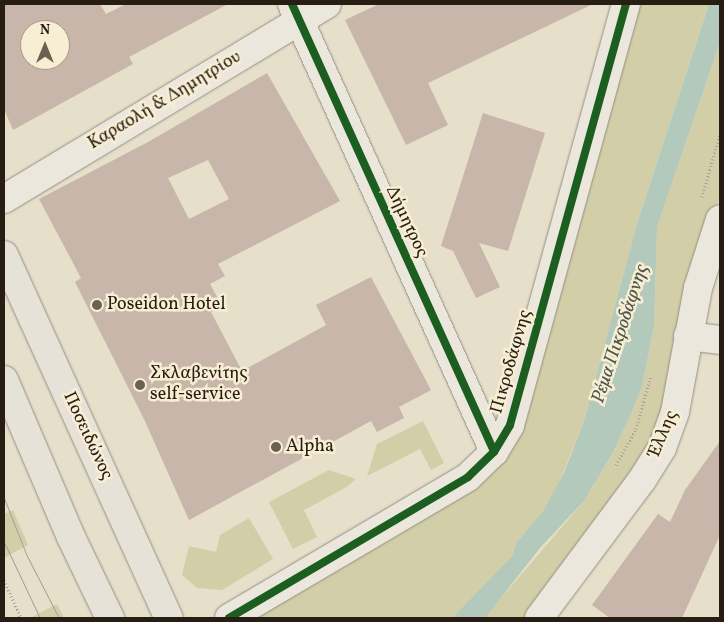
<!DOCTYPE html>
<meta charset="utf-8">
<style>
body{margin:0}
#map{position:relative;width:724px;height:622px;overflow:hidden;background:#e6dfca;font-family:Vollkorn,serif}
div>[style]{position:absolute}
.green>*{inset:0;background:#d2cfa8}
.water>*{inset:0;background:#b2c9bb}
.building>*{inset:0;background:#c7b6a9}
.path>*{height:3px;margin-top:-1.5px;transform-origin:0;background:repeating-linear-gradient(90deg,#a6a299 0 1px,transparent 0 3.5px)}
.roads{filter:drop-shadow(0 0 1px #958f82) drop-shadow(0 0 1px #958f82)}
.minor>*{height:28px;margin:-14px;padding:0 14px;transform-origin:14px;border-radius:14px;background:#ebe7dc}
.trunk>*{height:28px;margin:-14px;padding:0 14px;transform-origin:14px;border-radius:14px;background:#e7e2d7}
.tram>*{height:1px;margin:-0.5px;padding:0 0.5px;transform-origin:0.5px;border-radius:0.5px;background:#a6a299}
.cycleway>*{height:8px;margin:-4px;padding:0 4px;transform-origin:4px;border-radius:4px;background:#1b5e20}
.dots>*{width:14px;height:14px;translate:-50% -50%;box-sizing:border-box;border:2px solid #f7eed4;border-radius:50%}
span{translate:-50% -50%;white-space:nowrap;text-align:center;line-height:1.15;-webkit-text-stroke:5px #f7eed4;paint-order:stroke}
.street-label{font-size:18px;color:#281d13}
.poi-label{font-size:18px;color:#281d13}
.left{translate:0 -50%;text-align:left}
.water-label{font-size:19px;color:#50564c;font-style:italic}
.frame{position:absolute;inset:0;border:5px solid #281d13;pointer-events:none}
.north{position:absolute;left:20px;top:20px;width:50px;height:50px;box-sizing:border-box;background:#f7eed4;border:1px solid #a49a87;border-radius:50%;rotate:0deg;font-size:14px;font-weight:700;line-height:20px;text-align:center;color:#281d13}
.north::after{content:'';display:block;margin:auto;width:18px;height:22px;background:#6a6153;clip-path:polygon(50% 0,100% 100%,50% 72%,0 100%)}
</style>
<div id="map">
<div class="green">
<div style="clip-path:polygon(637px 4px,709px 4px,637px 224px,585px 418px,558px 486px,543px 511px,516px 543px,512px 556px,452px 618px,243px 618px,487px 469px)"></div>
<div style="clip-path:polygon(720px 42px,720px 196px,690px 289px,670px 403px,643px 469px,530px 618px,484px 618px,584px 501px,613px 454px,630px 416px,642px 387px,654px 326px,657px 227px)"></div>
<div style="clip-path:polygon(423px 421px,444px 463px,431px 470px,420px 449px,367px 476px,377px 444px)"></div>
<div style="clip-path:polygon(329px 470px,356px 479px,347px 487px,304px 510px,317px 537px,293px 549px,269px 502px)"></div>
<div style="clip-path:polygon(13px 510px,28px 545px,4px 558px,4px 514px)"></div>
<div style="clip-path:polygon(249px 518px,273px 559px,222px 590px,197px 588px,182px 575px,189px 546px,216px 552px,220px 535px)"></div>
<div style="clip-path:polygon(57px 604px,64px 618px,33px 618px,32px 617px)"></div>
</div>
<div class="water">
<div style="clip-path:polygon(709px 4px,720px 4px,720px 42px,657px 227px,654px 326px,642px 387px,630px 416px,613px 453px,584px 501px,540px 548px,485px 618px,452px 618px,512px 556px,516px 543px,543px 511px,564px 473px,585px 418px,637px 224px)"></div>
</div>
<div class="building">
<div style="clip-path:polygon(evenodd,4px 4px,100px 4px,106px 14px,126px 4px,228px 4px,129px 57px,133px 64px,13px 130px,4px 109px,4px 4px,30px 30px,60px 30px,60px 60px,30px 60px,30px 30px)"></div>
<div style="clip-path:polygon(379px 4px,593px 4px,428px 83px,448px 125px,406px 145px,345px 20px)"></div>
<div style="clip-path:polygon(evenodd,267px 73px,340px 201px,218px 264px,225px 276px,210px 284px,222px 306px,211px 312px,242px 371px,326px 325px,316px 305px,371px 277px,431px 390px,399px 407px,404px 418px,377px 432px,371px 421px,189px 520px,144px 419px,75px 282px,81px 278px,39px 199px,148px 142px,267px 73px,208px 160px,229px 199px,189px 219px,168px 178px,208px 160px)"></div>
<div style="clip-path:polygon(483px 113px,545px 133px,508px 251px,479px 243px,500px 287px,476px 298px,453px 251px,441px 246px)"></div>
<div style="clip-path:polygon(720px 441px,720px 535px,682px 618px,610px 618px,592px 605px,658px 514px,670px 522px,685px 490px)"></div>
</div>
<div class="path">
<div style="left:702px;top:197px;width:66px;rotate:-74.1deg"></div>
<div style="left:616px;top:465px;width:41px;rotate:-60.9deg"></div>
<div style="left:636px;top:429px;width:55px;rotate:-74.2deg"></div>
<div style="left:4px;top:580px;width:42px;rotate:65.9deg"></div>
</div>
<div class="roads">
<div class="minor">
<div style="left:292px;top:4px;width:491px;rotate:65.7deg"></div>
<div style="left:4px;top:199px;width:377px;rotate:-31.1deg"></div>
<div style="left:688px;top:336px;width:32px;rotate:7deg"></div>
<div style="left:229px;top:618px;width:277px;rotate:-30.5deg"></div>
<div style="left:468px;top:477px;width:36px;rotate:-44deg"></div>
<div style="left:494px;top:452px;width:31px;rotate:-59deg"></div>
<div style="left:510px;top:425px;width:437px;rotate:-74.6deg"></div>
<div style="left:539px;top:618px;width:172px;rotate:-53.3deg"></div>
<div style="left:642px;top:480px;width:38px;rotate:-58deg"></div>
<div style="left:662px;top:448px;width:38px;rotate:-70deg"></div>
<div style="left:675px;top:412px;width:126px;rotate:-79.5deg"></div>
<div style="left:698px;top:288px;width:72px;rotate:-72.3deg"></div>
</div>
<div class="trunk">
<div style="left:4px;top:255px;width:399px;rotate:65.6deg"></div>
<div style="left:4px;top:380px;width:171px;rotate:66.9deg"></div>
<div style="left:71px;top:537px;width:90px;rotate:64.3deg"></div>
</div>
</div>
<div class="tram">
<div style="left:4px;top:498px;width:62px;rotate:68.4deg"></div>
<div style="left:27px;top:556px;width:70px;rotate:62.7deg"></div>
<div style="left:4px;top:542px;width:84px;rotate:64.7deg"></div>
</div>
<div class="cycleway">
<div style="left:292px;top:4px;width:491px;rotate:65.7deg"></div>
<div style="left:229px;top:618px;width:277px;rotate:-30.5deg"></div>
<div style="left:468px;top:477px;width:36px;rotate:-44deg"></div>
<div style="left:494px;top:452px;width:31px;rotate:-59deg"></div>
<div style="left:510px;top:425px;width:437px;rotate:-74.6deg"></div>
</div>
<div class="dots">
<div style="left:97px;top:305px;background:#6a6153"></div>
<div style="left:140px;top:385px;background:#6a6153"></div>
<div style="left:276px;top:447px;background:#6a6153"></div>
</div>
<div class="street-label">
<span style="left:165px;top:101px;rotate:-31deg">Καραολή &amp; Δημητρίου</span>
<span style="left:406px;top:222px;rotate:65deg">Δήμητρος</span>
<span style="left:512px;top:362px;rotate:-74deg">Πικροδάφνης</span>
<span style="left:664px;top:434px;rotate:-67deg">Έλλης</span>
<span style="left:87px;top:436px;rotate:65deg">Ποσειδώνος</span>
</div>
<div class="poi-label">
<span class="left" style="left:107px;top:305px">Poseidon Hotel</span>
<span class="left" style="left:150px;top:385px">Σκλαβενίτης<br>self-service</span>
<span class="left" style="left:286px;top:447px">Alpha</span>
</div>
<div class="water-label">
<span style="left:621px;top:334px;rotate:-72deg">Ρέμα Πικροδάφνης</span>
</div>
<div class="frame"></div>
<div class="north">N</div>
</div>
